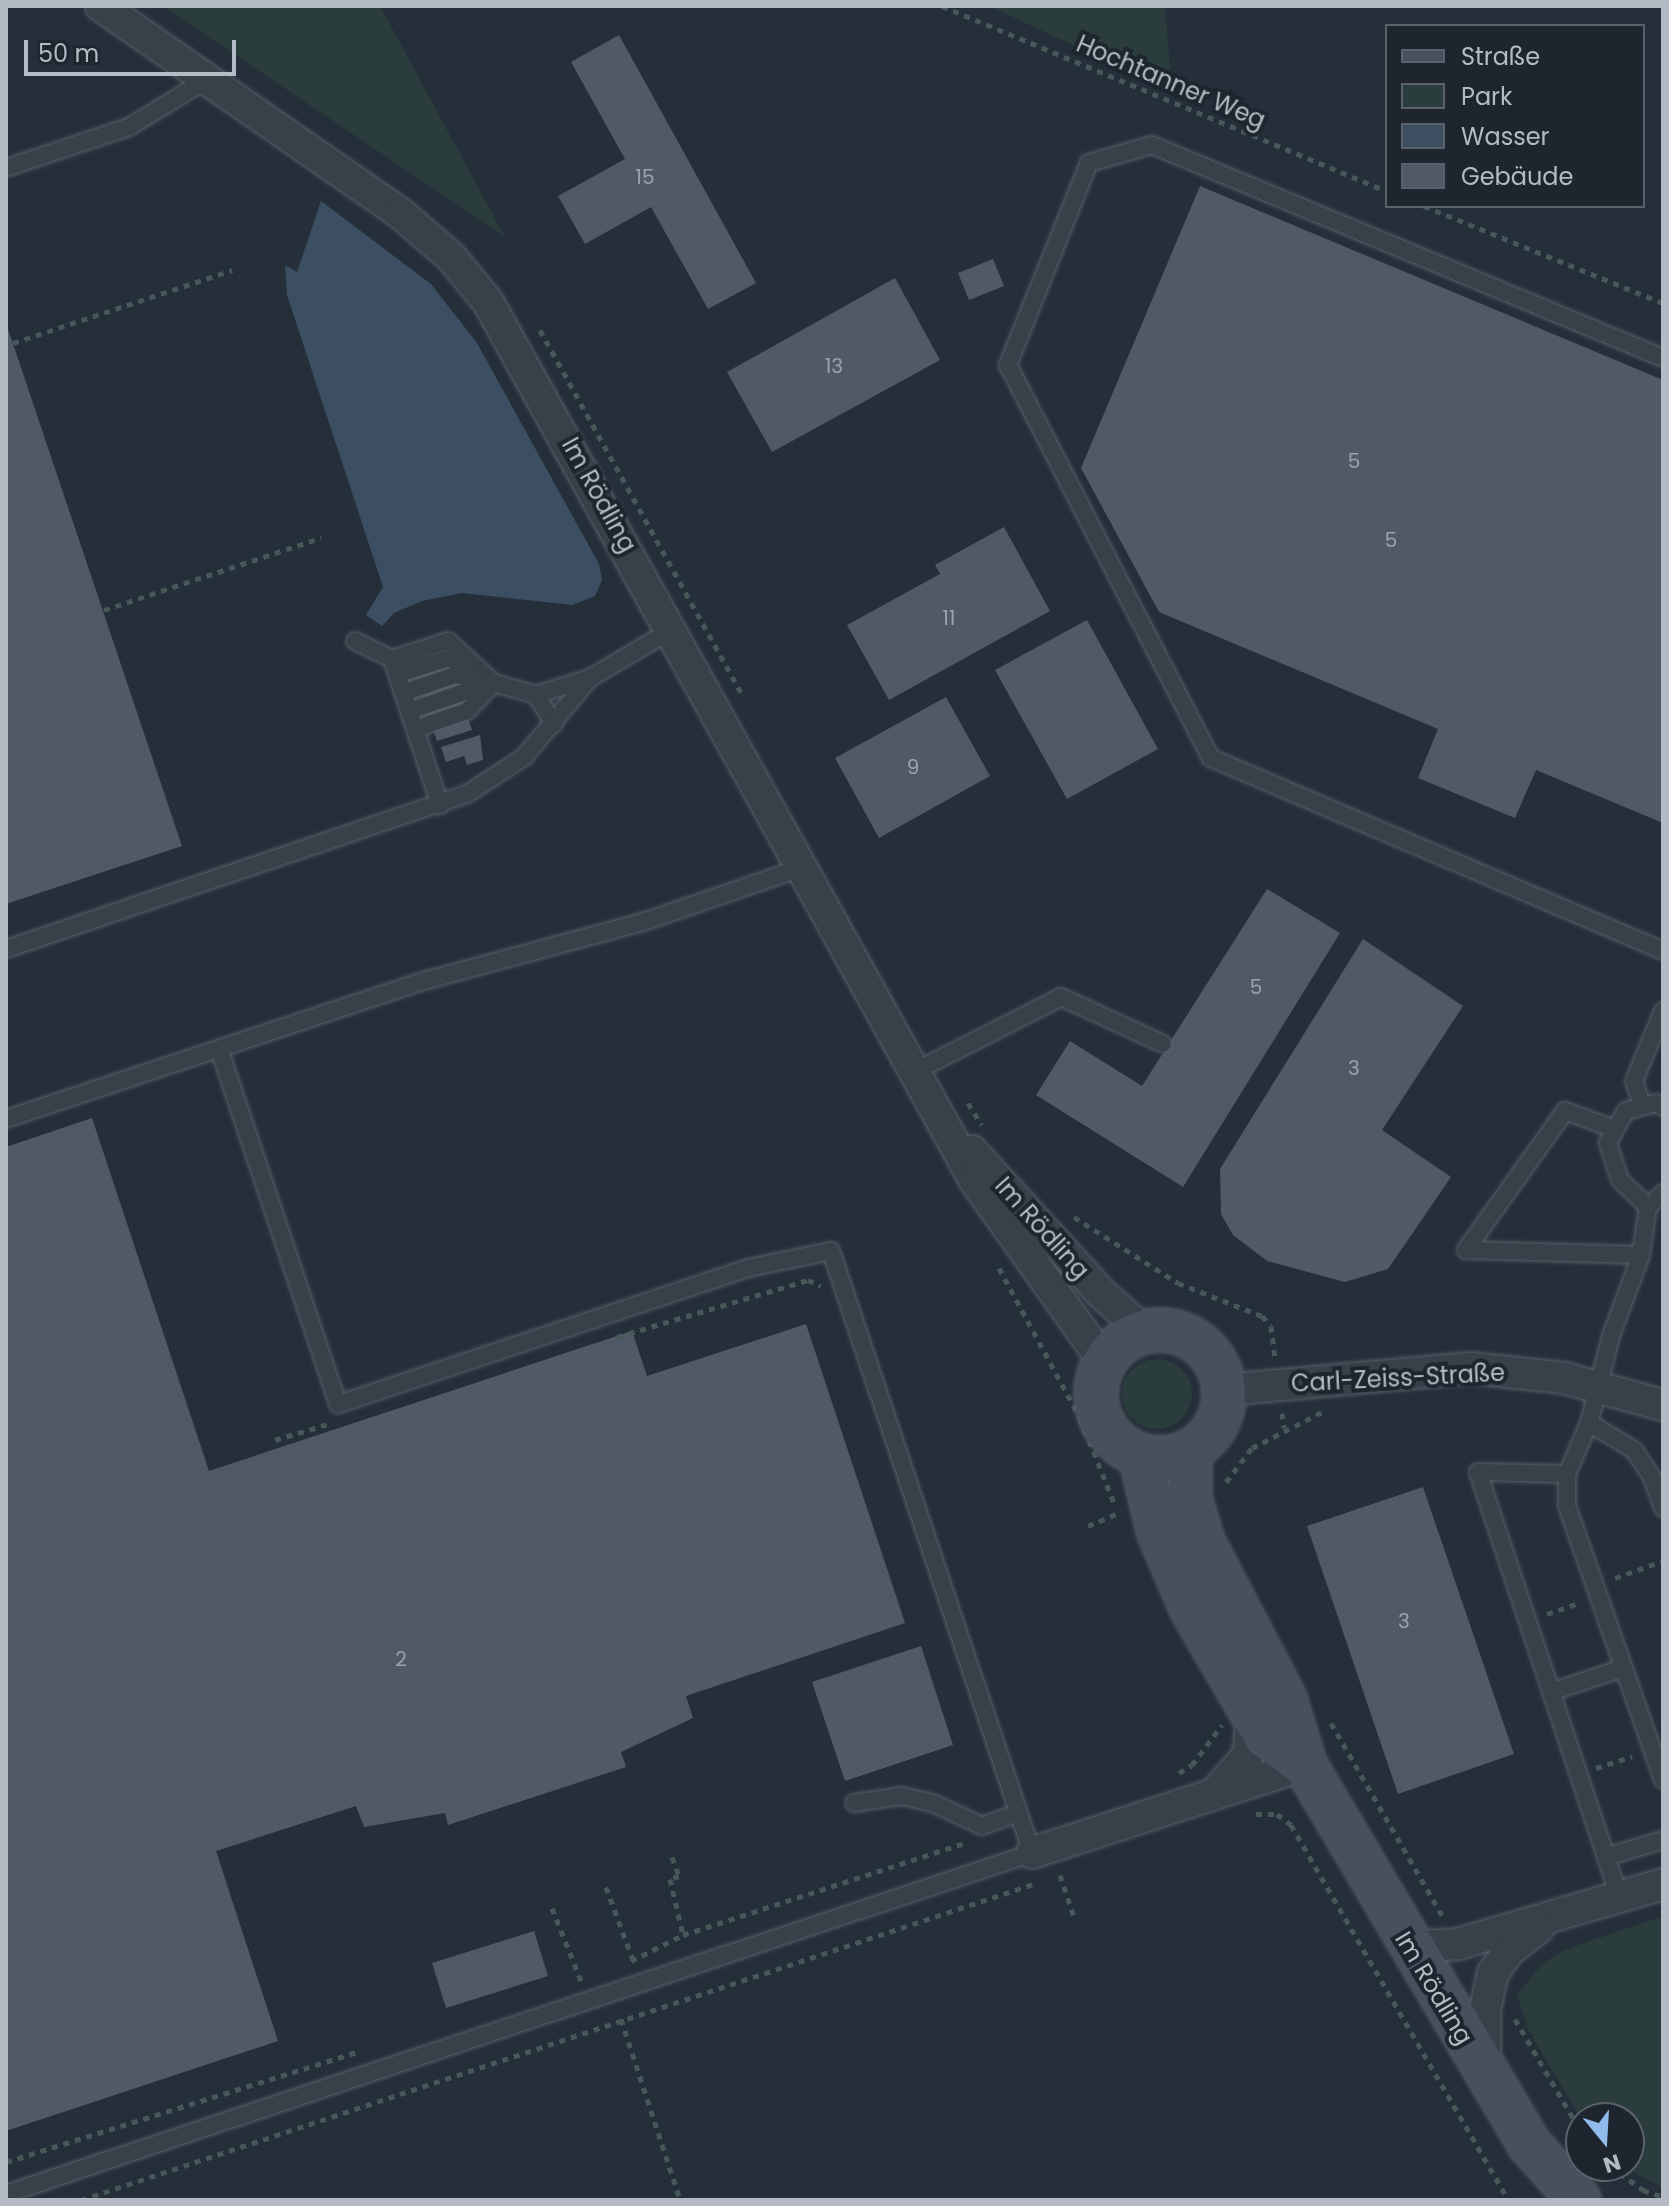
<!DOCTYPE html>
<meta charset="utf-8">
<style>
body{margin:0}
#map{position:relative;width:1669px;height:2206px;overflow:hidden;background:#252f39;font-family:Poppins,sans-serif}
div>[style]{position:absolute}
.green>*{inset:0;background:#2a3d3c}
.round{border-radius:50%}
.water>*{inset:0;background:#3c4e61}
.building>*{inset:0;background:#505a66}
.path>*{height:5px;margin-top:-2.5px;transform-origin:0;background:repeating-linear-gradient(90deg,#475859 0 6px,transparent 0 12px)}
.roads{filter:drop-shadow(0 0 2px #565e67) drop-shadow(0 0 2px #565e67)}
.lane>*{height:16px;margin:-8px;padding:0 8px;transform-origin:8px;border-radius:8px;background:#38404a}
.street>*{height:30px;margin:-15px;padding:0 15px;transform-origin:15px;border-radius:15px;background:#38404a}
.secondary>*{height:42px;margin:-21px;padding:0 21px;transform-origin:21px;border-radius:21px;background:#47505c}
.secondary>.ring{margin:-21px;padding:0;box-sizing:content-box;background:none;border:42px solid #47505c;border-radius:50%}
span{translate:-50% -50%;white-space:nowrap;text-align:center;line-height:1.15;-webkit-text-stroke:8px #1e252e;paint-order:stroke}
.number-label{font-size:20px;color:#9ba3ad}
.number-label span{-webkit-text-stroke-width:0}
.street-label{font-size:24px;color:#b4bbc5}
.frame{position:absolute;inset:0;border:8px solid #b4bbc5;pointer-events:none}
.legend{position:absolute;left:1385px;top:24px;width:260px;height:184px;box-sizing:border-box;background:#1e252e;border:2px solid #5a616a;margin:0;padding:10px 14px;list-style:none;font-size:24px;color:#b4bbc5}
.legend li{display:flex;align-items:center;gap:16px;height:40px}
.legend b{width:40px;border:2px solid #5a616a}
.north{position:absolute;left:1565px;top:2102px;width:80px;height:80px;box-sizing:border-box;background:#1e252e;border:2px solid #5a616a;border-radius:50%;rotate:162deg;font-size:22px;font-weight:700;line-height:32px;text-align:center;color:#b4bbc5}
.north::after{content:'';display:block;margin:auto;width:28px;height:36px;background:#91baed;clip-path:polygon(50% 0,100% 100%,50% 72%,0 100%)}
.scale{position:absolute;left:24px;top:40px;width:212px;height:36px;box-sizing:border-box;border:4px solid #b4bbc5;border-top:0;padding-left:10px;font-size:24px;line-height:28px;white-space:nowrap;color:#b4bbc5;-webkit-text-stroke:6px #1e252e;paint-order:stroke}
</style>
<div id="map">
<div class="green">
<div style="clip-path:polygon(163px 6px,380px 6px,505px 237px)"></div>
<div style="clip-path:polygon(989px 6px,1165px 6px,1172px 91px)"></div>
<div class="round" style="left:1122px;top:1359px;width:70px;height:70px"></div>
<div style="clip-path:polygon(1663px 1916px,1663px 2188px,1622px 2166px,1629px 2166px,1629px 2118px,1581px 2118px,1528px 2029px,1517px 1995px,1542px 1964px,1564px 1950px)"></div>
</div>
<div class="water">
<div style="clip-path:polygon(321px 201px,431px 284px,477px 343px,599px 564px,602px 580px,595px 596px,572px 605px,462px 593px,422px 601px,394px 613px,382px 626px,366px 615px,383px 587px,287px 295px,285px 265px,297px 272px)"></div>
</div>
<div class="building">
<div style="clip-path:polygon(619px 35px,756px 283px,708px 309px,651px 207px,585px 244px,558px 196px,625px 159px,571px 62px)"></div>
<div style="clip-path:polygon(1200px 186px,1663px 380px,1663px 823px,1536px 770px,1515px 818px,1418px 778px,1438px 729px,1159px 612px,1081px 468px)"></div>
<div style="clip-path:polygon(993px 259px,1004px 286px,969px 300px,958px 273px)"></div>
<div style="clip-path:polygon(895px 278px,940px 360px,772px 452px,727px 372px)"></div>
<div style="clip-path:polygon(6px 323px,182px 846px,6px 904px)"></div>
<div style="clip-path:polygon(1004px 527px,1050px 611px,889px 700px,847px 625px,940px 574px,935px 565px)"></div>
<div style="clip-path:polygon(1087px 620px,1158px 749px,1067px 799px,995px 670px)"></div>
<div style="clip-path:polygon(443px 644px,472px 730px,437px 741px,409px 656px)"></div>
<div style="clip-path:polygon(946px 697px,990px 776px,879px 838px,835px 758px)"></div>
<div style="clip-path:polygon(480px 735px,483px 760px,467px 765px,464px 756px,446px 762px,441px 747px)"></div>
<div style="clip-path:polygon(1267px 889px,1340px 933px,1183px 1187px,1036px 1095px,1070px 1041px,1142px 1086px)"></div>
<div style="clip-path:polygon(1363px 939px,1463px 1006px,1382px 1130px,1451px 1177px,1388px 1269px,1345px 1282px,1267px 1261px,1233px 1235px,1221px 1214px,1220px 1169px)"></div>
<div style="clip-path:polygon(92px 1118px,209px 1471px,632px 1331px,647px 1376px,806px 1324px,905px 1623px,686px 1696px,693px 1718px,621px 1752px,626px 1767px,448px 1825px,445px 1813px,364px 1827px,356px 1806px,216px 1851px,278px 2041px,6px 2131px,6px 1147px)"></div>
<div style="clip-path:polygon(1423px 1487px,1514px 1754px,1398px 1794px,1307px 1526px)"></div>
<div style="clip-path:polygon(921px 1646px,953px 1745px,845px 1781px,812px 1682px)"></div>
<div style="clip-path:polygon(534px 1931px,548px 1976px,446px 2008px,432px 1963px)"></div>
</div>
<div class="path">
<div style="left:942px;top:6px;width:482px;rotate:22.6deg"></div>
<div style="left:1424px;top:206px;width:258px;rotate:22.1deg"></div>
<div style="left:540px;top:330px;width:417px;rotate:61deg"></div>
<div style="left:13px;top:343px;width:231px;rotate:-18.4deg"></div>
<div style="left:104px;top:610px;width:229px;rotate:-18.4deg"></div>
<div style="left:968px;top:1103px;width:26px;rotate:58deg"></div>
<div style="left:1074px;top:1217px;width:123px;rotate:32.4deg"></div>
<div style="left:1178px;top:1283px;width:90px;rotate:21.4deg"></div>
<div style="left:1262px;top:1316px;width:13px;rotate:48deg"></div>
<div style="left:1271px;top:1326px;width:34px;rotate:83deg"></div>
<div style="left:999px;top:1268px;width:170px;rotate:61.6deg"></div>
<div style="left:1080px;top:1418px;width:92px;rotate:68.2deg"></div>
<div style="left:617px;top:1337px;width:199px;rotate:-16.6deg"></div>
<div style="left:808px;top:1280px;width:14px;rotate:25deg"></div>
<div style="left:1282px;top:1413px;width:15px;rotate:82deg"></div>
<div style="left:275px;top:1440px;width:55px;rotate:-16.8deg"></div>
<div style="left:1226px;top:1482px;width:43px;rotate:-52.6deg"></div>
<div style="left:1252px;top:1448px;width:79px;rotate:-27.2deg"></div>
<div style="left:1088px;top:1526px;width:36px;rotate:-23deg"></div>
<div style="left:1615px;top:1578px;width:51px;rotate:-19.5deg"></div>
<div style="left:1547px;top:1614px;width:34px;rotate:-19deg"></div>
<div style="left:1331px;top:1723px;width:226px;rotate:60deg"></div>
<div style="left:1596px;top:1768px;width:38px;rotate:-18deg"></div>
<div style="left:1179px;top:1773px;width:15px;rotate:-32deg"></div>
<div style="left:1192px;top:1765px;width:50px;rotate:-53.1deg"></div>
<div style="left:1256px;top:1814px;width:21px"></div>
<div style="left:1277px;top:1814px;width:18px;rotate:38deg"></div>
<div style="left:1291px;top:1825px;width:433px;rotate:59.9deg"></div>
<div style="left:672px;top:1857px;width:20px;rotate:70deg"></div>
<div style="left:679px;top:1876px;width:9px;rotate:162deg"></div>
<div style="left:670px;top:1879px;width:57px;rotate:76.9deg"></div>
<div style="left:1060px;top:1875px;width:47px;rotate:71.6deg"></div>
<div style="left:606px;top:1887px;width:78px;rotate:69.7deg"></div>
<div style="left:552px;top:1908px;width:79px;rotate:68.3deg"></div>
<div style="left:631px;top:1961px;width:58px;rotate:-26.6deg"></div>
<div style="left:683px;top:1935px;width:300px;rotate:-18.1deg"></div>
<div style="left:621px;top:2019px;width:190px;rotate:71.9deg"></div>
<div style="left:1515px;top:2019px;width:131px;rotate:59.7deg"></div>
<div style="left:6px;top:2162px;width:367px;rotate:-17.4deg"></div>
<div style="left:1610px;top:2166px;width:41px;rotate:36deg"></div>
<div style="left:1643px;top:2190px;width:21px;rotate:19deg"></div>
<div style="left:81px;top:2200px;width:1007px;rotate:-18.35deg"></div>
</div>
<div class="roads">
<div class="lane">
<div style="left:6px;top:168px;width:130px;rotate:-18.4deg"></div>
<div style="left:129px;top:127px;width:90px;rotate:-31.4deg"></div>
<div style="left:1663px;top:358px;width:554px;rotate:-157.37deg"></div>
<div style="left:1152px;top:145px;width:66px;rotate:164.1deg"></div>
<div style="left:1089px;top:163px;width:218px;rotate:111.9deg"></div>
<div style="left:1008px;top:365px;width:442px;rotate:62.7deg"></div>
<div style="left:1211px;top:758px;width:491px;rotate:23.1deg"></div>
<div style="left:355px;top:641px;width:41px;rotate:25.9deg"></div>
<div style="left:392px;top:659px;width:59px;rotate:-17.8deg"></div>
<div style="left:448px;top:641px;width:62px;rotate:42.4deg"></div>
<div style="left:392px;top:659px;width:154px;rotate:71.8deg"></div>
<div style="left:397px;top:674px;width:54px;rotate:-17.1deg"></div>
<div style="left:449px;top:658px;width:21px;rotate:28deg"></div>
<div style="left:403px;top:693px;width:55px;rotate:-19.1deg"></div>
<div style="left:455px;top:675px;width:25px;rotate:11deg"></div>
<div style="left:536px;top:695px;width:34px;rotate:58deg"></div>
<div style="left:409px;top:711px;width:83px;rotate:-18.9deg"></div>
<div style="left:415px;top:729px;width:55px;rotate:-19.1deg"></div>
<div style="left:467px;top:711px;width:39px;rotate:-46deg"></div>
<div style="left:494px;top:683px;width:44px;rotate:15.9deg"></div>
<div style="left:536px;top:695px;width:57px;rotate:-17.5deg"></div>
<div style="left:590px;top:678px;width:96px;rotate:-30.6deg"></div>
<div style="left:6px;top:949px;width:486px;rotate:-18.6deg"></div>
<div style="left:467px;top:794px;width:68px;rotate:-33deg"></div>
<div style="left:524px;top:757px;width:103px;rotate:-50.1deg"></div>
<div style="left:916px;top:1071px;width:163px;rotate:-27deg"></div>
<div style="left:1061px;top:997px;width:112px;rotate:24.7deg"></div>
<div style="left:1642px;top:1105px;width:25px;rotate:-108deg"></div>
<div style="left:1634px;top:1081px;width:76px;rotate:-67.5deg"></div>
<div style="left:6px;top:1119px;width:440px;rotate:-18.3deg"></div>
<div style="left:424px;top:981px;width:227px;rotate:-15.1deg"></div>
<div style="left:643px;top:922px;width:170px;rotate:-18.9deg"></div>
<div style="left:1612px;top:1128px;width:50px;rotate:-160.1deg"></div>
<div style="left:1565px;top:1111px;width:171px;rotate:125.5deg"></div>
<div style="left:1466px;top:1250px;width:175px;rotate:1.6deg"></div>
<div style="left:1648px;top:1207px;width:39px;rotate:-136deg"></div>
<div style="left:1620px;top:1180px;width:40px;rotate:-108deg"></div>
<div style="left:1608px;top:1142px;width:36px;rotate:-60deg"></div>
<div style="left:1626px;top:1111px;width:31px;rotate:-15deg"></div>
<div style="left:1656px;top:1103px;width:8px;rotate:30deg"></div>
<div style="left:1589px;top:1423px;width:90px;rotate:-75.8deg"></div>
<div style="left:1611px;top:1336px;width:86px;rotate:-69.7deg"></div>
<div style="left:1641px;top:1255px;width:49px;rotate:-81.7deg"></div>
<div style="left:1648px;top:1207px;width:21px;rotate:-43deg"></div>
<div style="left:1567px;top:1474px;width:89px;rotate:-178.7deg"></div>
<div style="left:1478px;top:1472px;width:449px;rotate:71.6deg"></div>
<div style="left:1663px;top:1508px;width:33px;rotate:-110deg"></div>
<div style="left:1652px;top:1477px;width:32px;rotate:-124deg"></div>
<div style="left:1634px;top:1450px;width:52px;rotate:-149deg"></div>
<div style="left:1589px;top:1423px;width:56px;rotate:113.3deg"></div>
<div style="left:1567px;top:1474px;width:32px;rotate:90deg"></div>
<div style="left:1567px;top:1506px;width:290px;rotate:70.7deg"></div>
<div style="left:1551px;top:1692px;width:76px;rotate:-18.4deg"></div>
<div style="left:854px;top:1803px;width:49px;rotate:-8.3deg"></div>
<div style="left:902px;top:1796px;width:32px;rotate:13deg"></div>
<div style="left:933px;top:1803px;width:54px;rotate:25.1deg"></div>
<div style="left:982px;top:1826px;width:38px;rotate:-20deg"></div>
<div style="left:1606px;top:1857px;width:59px;rotate:-16.6deg"></div>
<div style="left:6px;top:2194px;width:1081px;rotate:-18.38deg"></div>
<div style="left:1032px;top:1853px;width:635px;rotate:-108.46deg"></div>
<div style="left:831px;top:1251px;width:85px;rotate:168.4deg"></div>
<div style="left:748px;top:1268px;width:432px;rotate:161.6deg"></div>
<div style="left:338px;top:1404px;width:374px;rotate:-108.5deg"></div>
</div>
<div class="street">
<div style="left:101px;top:6px;width:364px;rotate:34.7deg"></div>
<div style="left:400px;top:213px;width:67px;rotate:40.8deg"></div>
<div style="left:451px;top:257px;width:58px;rotate:50.6deg"></div>
<div style="left:488px;top:302px;width:1005px;rotate:61.01deg"></div>
<div style="left:975px;top:1181px;width:222px;rotate:54.5deg"></div>
<div style="left:972px;top:1151px;width:192px;rotate:47.7deg"></div>
<div style="left:1101px;top:1293px;width:59px;rotate:41.6deg"></div>
<div style="left:1224px;top:1390px;width:248px;rotate:-5.1deg"></div>
<div style="left:1471px;top:1368px;width:94px;rotate:6.1deg"></div>
<div style="left:1564px;top:1378px;width:103px;rotate:15.3deg"></div>
<div style="left:1215px;top:1793px;width:50px;rotate:-49deg"></div>
<div style="left:1248px;top:1755px;width:38px;rotate:-84deg"></div>
<div style="left:1032px;top:1853px;width:287px;rotate:-17.9deg"></div>
<div style="left:1404px;top:1938px;width:21px;rotate:23deg"></div>
<div style="left:1423px;top:1946px;width:35px;rotate:-3deg"></div>
<div style="left:1458px;top:1944px;width:214px;rotate:-16.3deg"></div>
<div style="left:1485px;top:2067px;width:57px;rotate:-90deg"></div>
<div style="left:1485px;top:2010px;width:38px;rotate:-78deg"></div>
<div style="left:1493px;top:1973px;width:29px;rotate:-54deg"></div>
<div style="left:1510px;top:1950px;width:36px;rotate:-38deg"></div>
</div>
<div class="secondary">
<div class="ring" style="left:1096px;top:1330px;width:86px;height:86px"></div>
<div style="left:1190px;top:1451px;width:48px;rotate:90deg"></div>
<div style="left:1190px;top:1499px;width:45px;rotate:73.2deg"></div>
<div style="left:1203px;top:1542px;width:177px;rotate:62.4deg"></div>
<div style="left:1285px;top:1699px;width:69px;rotate:73.1deg"></div>
<div style="left:1305px;top:1765px;width:440px;rotate:59.4deg"></div>
<div style="left:1529px;top:2144px;width:75px;rotate:48.2deg"></div>
<div style="left:1140px;top:1455px;width:80px;rotate:76.3deg"></div>
<div style="left:1159px;top:1533px;width:84px;rotate:66.8deg"></div>
<div style="left:1192px;top:1610px;width:147px;rotate:59.8deg"></div>
<div style="left:1266px;top:1737px;width:48px;rotate:35.7deg"></div>
</div>
</div>
<div class="number-label">
<span style="left:645px;top:177px">15</span>
<span style="left:834px;top:366px">13</span>
<span style="left:1354px;top:461px">5</span>
<span style="left:1391px;top:540px">5</span>
<span style="left:949px;top:618px">11</span>
<span style="left:913px;top:767px">9</span>
<span style="left:1256px;top:987px">5</span>
<span style="left:1354px;top:1068px">3</span>
<span style="left:1404px;top:1621px">3</span>
<span style="left:401px;top:1659px">2</span>
</div>
<div class="street-label">
<span style="left:1171px;top:82px;rotate:23deg">Hochtanner Weg</span>
<span style="left:599px;top:495px;rotate:61deg">Im Rödling</span>
<span style="left:1042px;top:1228px;rotate:48deg">Im Rödling</span>
<span style="left:1398px;top:1378px;rotate:-3deg">Carl-Zeiss-Straße</span>
<span style="left:1434px;top:1988px;rotate:59deg">Im Rödling</span>
</div>
<div class="frame"></div>
<ul class="legend">
<li><b style="height:10px;background:#47505c"></b>Straße</li>
<li><b style="height:22px;background:#2a3d3c"></b>Park</li>
<li><b style="height:22px;background:#3c4e61"></b>Wasser</li>
<li><b style="height:22px;background:#505a66"></b>Gebäude</li>
</ul>
<div class="north">N</div>
<div class="scale">50 m</div>
</div>
